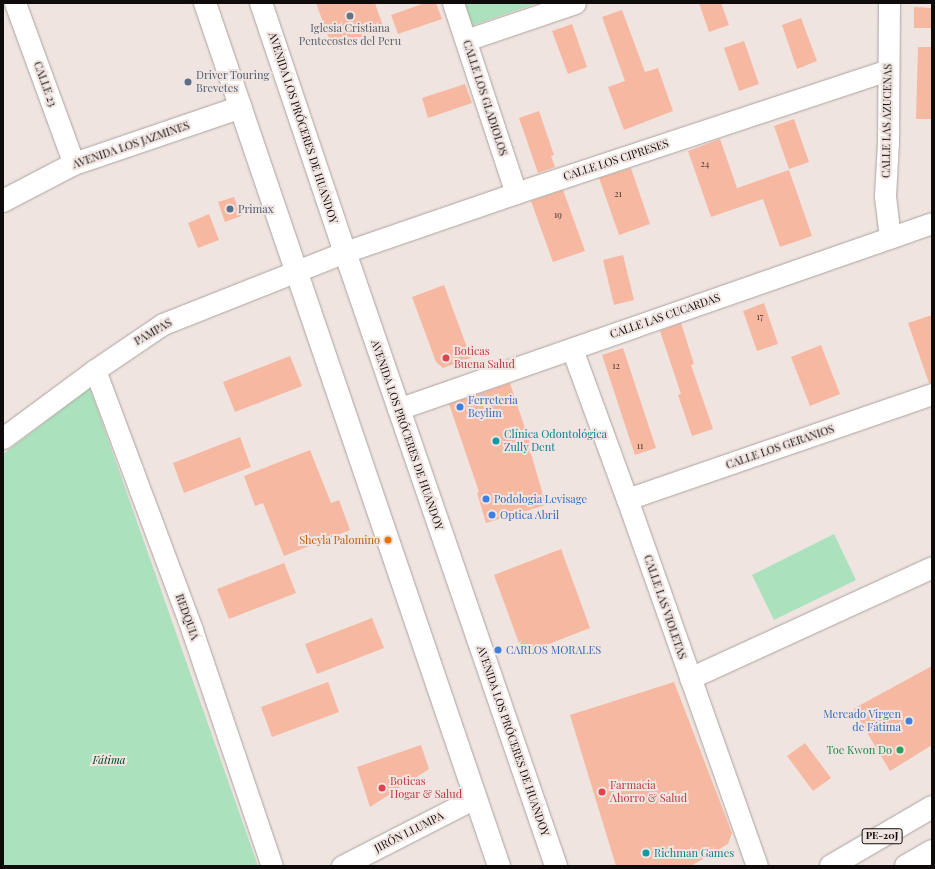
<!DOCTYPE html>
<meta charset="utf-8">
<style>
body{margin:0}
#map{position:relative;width:935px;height:869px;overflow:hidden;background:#efe4e0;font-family:"Playfair Display",serif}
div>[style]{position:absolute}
.green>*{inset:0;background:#ace1bd}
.building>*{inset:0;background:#f7b8a1}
.roads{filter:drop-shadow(0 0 1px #aca29e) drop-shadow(0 0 1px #aca29e)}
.street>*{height:21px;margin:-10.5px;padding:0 10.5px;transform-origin:10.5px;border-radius:10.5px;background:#fff}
.secondary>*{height:22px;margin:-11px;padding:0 11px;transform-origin:11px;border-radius:11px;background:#fff}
.highway>*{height:22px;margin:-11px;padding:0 11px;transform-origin:11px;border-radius:11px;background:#fff}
.dots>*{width:11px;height:11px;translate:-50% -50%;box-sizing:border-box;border:2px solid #efe4e0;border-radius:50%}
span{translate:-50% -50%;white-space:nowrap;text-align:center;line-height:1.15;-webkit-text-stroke:4px #efe4e0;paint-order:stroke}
.number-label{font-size:9px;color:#493630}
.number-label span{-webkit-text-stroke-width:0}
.shield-label span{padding:1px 3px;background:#efe4e0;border:1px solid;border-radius:3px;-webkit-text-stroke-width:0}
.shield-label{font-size:10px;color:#0f0b0a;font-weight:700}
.worship-label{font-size:11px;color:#5b616d}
.service-label{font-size:11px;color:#4e5e75}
.left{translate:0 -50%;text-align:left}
.street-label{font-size:11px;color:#0f0b0a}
.health-label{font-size:11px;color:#be3a42}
.shop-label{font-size:11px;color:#366cbe}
.right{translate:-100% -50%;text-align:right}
.culture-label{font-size:11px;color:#0d838f}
.food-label{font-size:11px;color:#c56008}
.leisure-label{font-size:11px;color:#27864d}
.park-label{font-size:11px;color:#034022;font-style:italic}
.frame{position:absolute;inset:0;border:4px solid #0f0b0a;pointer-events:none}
</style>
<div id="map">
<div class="green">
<div style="clip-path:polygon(463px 3px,538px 3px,471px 26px)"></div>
<div style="clip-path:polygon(90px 388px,258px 866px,3px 866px,3px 454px)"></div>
<div style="clip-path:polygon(834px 534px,856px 580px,774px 620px,752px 575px)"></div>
</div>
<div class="building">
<div style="clip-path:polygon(316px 3px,375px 3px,384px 29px,332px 47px)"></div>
<div style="clip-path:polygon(425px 3px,436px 3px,442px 19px,398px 34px,391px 15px)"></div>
<div style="clip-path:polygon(699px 3px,721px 3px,729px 25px,709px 32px)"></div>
<div style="clip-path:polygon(914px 7px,932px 8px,932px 28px,914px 28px)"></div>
<div style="clip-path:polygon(622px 10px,645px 72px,658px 68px,673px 111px,624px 130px,608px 87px,625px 81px,602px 17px)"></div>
<div style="clip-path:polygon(801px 18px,817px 61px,797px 69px,782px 25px)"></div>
<div style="clip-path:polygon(572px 24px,587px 67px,568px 74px,552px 31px)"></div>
<div style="clip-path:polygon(744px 41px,759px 84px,739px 91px,724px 48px)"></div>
<div style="clip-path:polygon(918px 47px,932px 47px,932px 119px,916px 119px)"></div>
<div style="clip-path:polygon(465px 84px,472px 103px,428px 118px,422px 98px)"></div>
<div style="clip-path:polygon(539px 111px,554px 155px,551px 156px,555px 167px,538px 173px,519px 118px)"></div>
<div style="clip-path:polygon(794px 119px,809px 162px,789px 169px,774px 126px)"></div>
<div style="clip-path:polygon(720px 139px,737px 188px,789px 170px,812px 236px,780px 247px,763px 199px,711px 217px,688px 151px)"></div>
<div style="clip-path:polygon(631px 168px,650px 224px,619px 235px,599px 178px)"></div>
<div style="clip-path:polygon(563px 190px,585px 251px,553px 262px,531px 201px)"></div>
<div style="clip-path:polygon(234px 197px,241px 216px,225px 222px,218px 202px)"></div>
<div style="clip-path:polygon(209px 214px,219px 240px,198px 248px,188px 223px)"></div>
<div style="clip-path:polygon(623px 255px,634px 300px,614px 305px,603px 260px)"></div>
<div style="clip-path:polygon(444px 285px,471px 358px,443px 368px,436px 362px,412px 297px)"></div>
<div style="clip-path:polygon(764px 303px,778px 344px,757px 351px,743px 311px)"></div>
<div style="clip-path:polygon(932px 315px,932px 382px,929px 383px,908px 323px)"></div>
<div style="clip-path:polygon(681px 323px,694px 364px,691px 365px,713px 429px,692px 436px,678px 395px,681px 394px,660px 331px)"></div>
<div style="clip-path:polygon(821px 345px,840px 394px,810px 406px,791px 357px)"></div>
<div style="clip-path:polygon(623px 348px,656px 448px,635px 455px,602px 355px)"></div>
<div style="clip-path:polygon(290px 356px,302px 386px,235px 412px,223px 382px)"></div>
<div style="clip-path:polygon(510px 383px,531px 446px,529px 447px,546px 505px,486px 523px,477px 493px,479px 492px,449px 404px)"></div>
<div style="clip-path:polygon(240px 437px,251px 467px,184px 493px,173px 463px)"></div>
<div style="clip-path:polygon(310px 450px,331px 503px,339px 500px,350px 530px,284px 556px,263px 503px,255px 506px,244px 476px)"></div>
<div style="clip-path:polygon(561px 549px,590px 628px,523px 654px,494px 575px)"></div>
<div style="clip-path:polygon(284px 563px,296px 593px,229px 619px,217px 589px)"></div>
<div style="clip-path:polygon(372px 618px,384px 648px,317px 674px,305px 644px)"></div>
<div style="clip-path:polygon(932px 666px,932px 745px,890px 771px,853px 709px)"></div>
<div style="clip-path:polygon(328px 682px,339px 712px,272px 737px,261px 707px)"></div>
<div style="clip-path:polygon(674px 682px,732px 833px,728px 844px,691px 866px,616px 866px,570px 715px)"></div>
<div style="clip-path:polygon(805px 743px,831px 778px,813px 791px,787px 756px)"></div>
<div style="clip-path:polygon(421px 745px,429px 769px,370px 807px,357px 767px)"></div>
</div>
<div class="roads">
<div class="street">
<div style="left:15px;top:3px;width:171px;rotate:69.9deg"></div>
<div style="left:453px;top:3px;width:200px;rotate:71.7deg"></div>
<div style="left:889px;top:3px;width:139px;rotate:90.4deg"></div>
<div style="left:888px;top:142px;width:54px;rotate:93.2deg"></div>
<div style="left:885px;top:196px;width:42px;rotate:83.2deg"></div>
<div style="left:466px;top:40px;width:115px;rotate:-18.7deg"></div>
<div style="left:572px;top:349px;width:160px;rotate:69.9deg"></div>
<div style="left:627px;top:499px;width:389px;rotate:70.5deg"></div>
<div style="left:95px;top:370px;width:278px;rotate:69.5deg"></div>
<div style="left:192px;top:630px;width:249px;rotate:71.3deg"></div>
<div style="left:398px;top:409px;width:565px;rotate:-19.2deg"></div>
<div style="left:3px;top:438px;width:114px;rotate:-36.5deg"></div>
<div style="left:95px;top:370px;width:82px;rotate:-34.1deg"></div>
<div style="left:163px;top:324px;width:196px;rotate:-21.6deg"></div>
<div style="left:345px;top:252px;width:181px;rotate:-19deg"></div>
<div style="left:516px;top:193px;width:392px;rotate:-18.3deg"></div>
<div style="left:627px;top:499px;width:323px;rotate:-19deg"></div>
<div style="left:690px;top:678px;width:266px;rotate:-24.6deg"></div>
<div style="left:342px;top:866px;width:149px;rotate:-27.1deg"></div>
</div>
<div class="secondary">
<div style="left:205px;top:3px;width:912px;rotate:71.19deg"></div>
<div style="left:261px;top:3px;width:263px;rotate:71.4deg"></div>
<div style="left:345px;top:252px;width:649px;rotate:71.03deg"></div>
<div style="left:3px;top:201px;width:80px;rotate:-27.5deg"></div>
<div style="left:74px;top:164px;width:176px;rotate:-18.8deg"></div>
</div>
<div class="highway">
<div style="left:831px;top:866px;width:117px;rotate:-30.3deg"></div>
<div style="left:906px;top:866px;width:30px;rotate:-30deg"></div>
</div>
</div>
<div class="dots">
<div style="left:350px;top:16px;background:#6b7280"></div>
<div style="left:188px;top:82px;background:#5c6f8a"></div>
<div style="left:230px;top:209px;background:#5c6f8a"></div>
<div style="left:446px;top:358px;background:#e0444e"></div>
<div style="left:460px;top:407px;background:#3f7fe0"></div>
<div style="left:496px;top:441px;background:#0f9aa8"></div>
<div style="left:486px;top:499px;background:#3f7fe0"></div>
<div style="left:492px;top:515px;background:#3f7fe0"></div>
<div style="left:388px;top:540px;background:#e8710a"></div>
<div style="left:498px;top:650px;background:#3f7fe0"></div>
<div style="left:909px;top:721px;background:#3f7fe0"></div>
<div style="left:900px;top:750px;background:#2e9e5b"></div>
<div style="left:382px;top:788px;background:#e0444e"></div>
<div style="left:602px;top:792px;background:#e0444e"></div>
<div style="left:646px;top:853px;background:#0f9aa8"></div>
</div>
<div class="number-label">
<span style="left:705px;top:163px">24</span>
<span style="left:618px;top:193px">21</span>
<span style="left:558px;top:214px">19</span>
<span style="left:760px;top:316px">17</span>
<span style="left:616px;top:365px">12</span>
<span style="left:640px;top:445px">11</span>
</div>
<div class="shield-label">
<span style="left:882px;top:836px">PE-20J</span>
</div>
<div class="worship-label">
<span style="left:350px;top:35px">Iglesia Cristiana<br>Pentecostes del Peru</span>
</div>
<div class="service-label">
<span class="left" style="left:196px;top:82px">Driver Touring<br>Brevetes</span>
<span class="left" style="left:238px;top:209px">Primax</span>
</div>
<div class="street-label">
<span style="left:45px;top:84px;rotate:70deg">CALLE 23</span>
<span style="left:485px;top:98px;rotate:72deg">CALLE LOS GLADIOLOS</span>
<span style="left:887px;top:121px;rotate:-89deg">CALLE LAS AZUCENAS</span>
<span style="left:303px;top:128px;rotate:72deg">AVENIDA LOS PRÓCERES DE HUANDOY</span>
<span style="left:131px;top:145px;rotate:-19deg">AVENIDA LOS JAZMINES</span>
<span style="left:616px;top:160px;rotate:-18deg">CALLE LOS CIPRESES</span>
<span style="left:665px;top:316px;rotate:-19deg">CALLE LAS CUCARDAS</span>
<span style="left:153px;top:332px;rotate:-30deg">PAMPAS</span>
<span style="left:407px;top:435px;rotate:71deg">AVENIDA LOS PRÓCERES DE HUANDOY</span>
<span style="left:780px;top:447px;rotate:-19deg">CALLE LOS GERANIOS</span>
<span style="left:665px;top:607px;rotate:71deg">CALLE LAS VIOLETAS</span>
<span style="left:187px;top:617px;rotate:70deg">REDQUIA</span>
<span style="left:513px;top:741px;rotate:71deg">AVENIDA LOS PRÓCERES DE HUANDOY</span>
<span style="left:409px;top:832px;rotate:-27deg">JIRÓN LLUMPA</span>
</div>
<div class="health-label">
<span class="left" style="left:454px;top:358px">Boticas<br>Buena Salud</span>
<span class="left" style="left:390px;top:788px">Boticas<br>Hogar &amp; Salud</span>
<span class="left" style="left:610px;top:792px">Farmacia<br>Ahorro &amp; Salud</span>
</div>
<div class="shop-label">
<span class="left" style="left:468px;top:407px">Ferreteria<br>Beylim</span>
<span class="left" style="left:494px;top:499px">Podologia Levisage</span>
<span class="left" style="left:500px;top:515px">Optica Abril</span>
<span class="left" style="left:506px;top:650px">CARLOS MORALES</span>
<span class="right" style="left:901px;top:721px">Mercado Virgen<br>de Fátima</span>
</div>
<div class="culture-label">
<span class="left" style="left:504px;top:441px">Clínica Odontológica<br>Zully Dent</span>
<span class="left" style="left:654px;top:853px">Richman Games</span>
</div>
<div class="food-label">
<span class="right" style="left:380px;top:540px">Sheyla Palomino</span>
</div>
<div class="leisure-label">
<span class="right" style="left:892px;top:750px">Toe Kwon Do</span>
</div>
<div class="park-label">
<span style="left:109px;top:760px">Fátima</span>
</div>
<div class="frame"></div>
</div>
